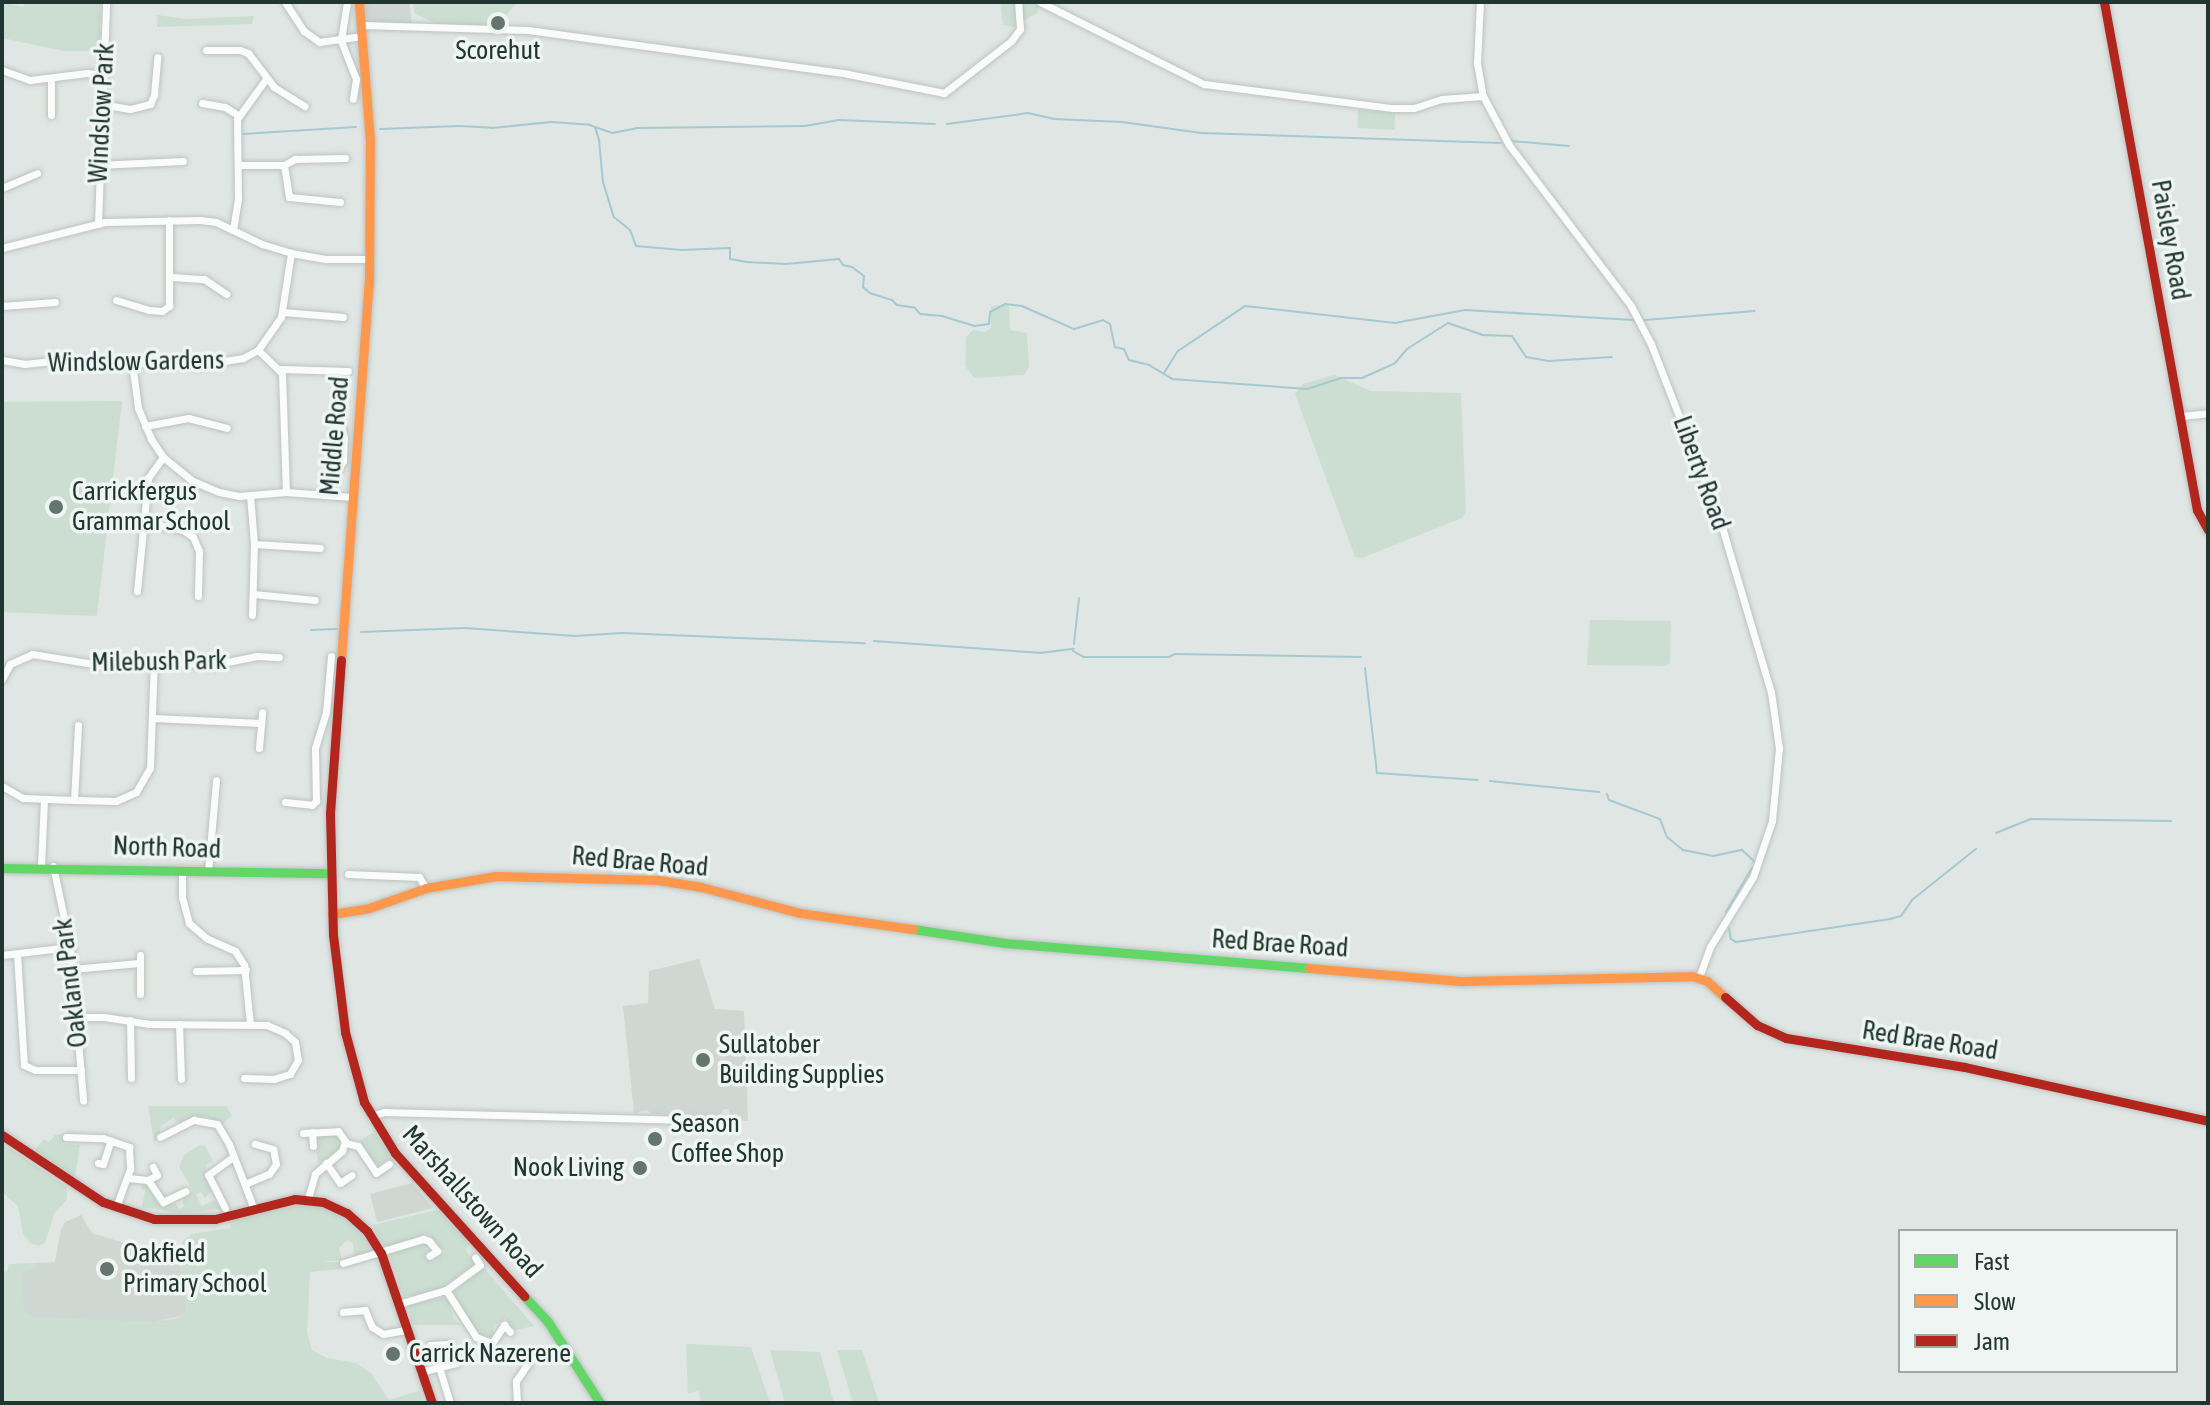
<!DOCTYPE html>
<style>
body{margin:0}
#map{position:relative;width:2210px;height:1405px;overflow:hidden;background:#e0e6e3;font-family:"Asap Condensed",sans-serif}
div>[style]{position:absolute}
.built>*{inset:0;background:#cfd7d3}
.green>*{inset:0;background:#cbded1}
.stream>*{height:2px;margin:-1px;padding:0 1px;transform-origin:1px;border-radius:1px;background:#a4c9d0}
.roads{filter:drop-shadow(0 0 2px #bdc3c0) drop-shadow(0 0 2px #bdc3c0)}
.street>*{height:7px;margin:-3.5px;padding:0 3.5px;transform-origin:3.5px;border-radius:3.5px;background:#fafbfb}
.fast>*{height:9px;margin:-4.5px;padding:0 4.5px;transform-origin:4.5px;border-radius:4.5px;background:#63d668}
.slow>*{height:9px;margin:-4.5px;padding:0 4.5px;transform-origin:4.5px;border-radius:4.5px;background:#ff974d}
.jam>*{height:9px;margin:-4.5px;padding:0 4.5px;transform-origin:4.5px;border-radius:4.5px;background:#b3261e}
.dots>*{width:22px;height:22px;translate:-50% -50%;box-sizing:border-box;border:4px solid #eef5f2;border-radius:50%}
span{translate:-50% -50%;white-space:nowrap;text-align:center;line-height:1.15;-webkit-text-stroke:7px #eef5f2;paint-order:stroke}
.poi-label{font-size:26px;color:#213631}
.left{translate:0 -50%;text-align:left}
.right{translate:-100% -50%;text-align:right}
.street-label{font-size:26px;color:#213631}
.frame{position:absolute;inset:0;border:4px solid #213631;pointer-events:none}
.legend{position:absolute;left:1898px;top:1229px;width:280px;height:144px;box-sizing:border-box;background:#eef5f2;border:2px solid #9ca9a5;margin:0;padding:10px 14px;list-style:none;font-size:24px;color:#213631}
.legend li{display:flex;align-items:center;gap:16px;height:40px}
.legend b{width:40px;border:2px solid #9ca9a5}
</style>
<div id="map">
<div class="built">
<div style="clip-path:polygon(364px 2px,409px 2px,412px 24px,367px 23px)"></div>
<div style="clip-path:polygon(699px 959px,715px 1009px,744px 1011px,748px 1121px,732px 1120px,728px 1109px,723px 1110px,721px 1115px,652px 1114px,647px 1110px,634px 1113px,623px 1006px,648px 1003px,649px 971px)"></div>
<div style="clip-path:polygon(412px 1183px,433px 1208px,377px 1222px,370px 1194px)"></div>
<div style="clip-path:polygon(81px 1215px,92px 1233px,157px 1253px,178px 1253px,187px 1309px,182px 1316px,154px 1322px,43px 1320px,26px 1315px,22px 1303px,22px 1272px,36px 1267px,35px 1263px,55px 1262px,61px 1229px,65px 1222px)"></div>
</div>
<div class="green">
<div style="clip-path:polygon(2px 2px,23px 7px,25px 2px,100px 2px,100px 51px,64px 51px,2px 38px)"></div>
<div style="clip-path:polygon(413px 2px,518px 2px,498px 23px,468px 26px,438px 24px,415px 14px)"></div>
<div style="clip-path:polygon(1000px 2px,1040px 2px,1037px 13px,1013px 27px,1003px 25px)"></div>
<div style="clip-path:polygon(157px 15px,186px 19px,254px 16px,252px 24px,157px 27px)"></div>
<div style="clip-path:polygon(1358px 110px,1395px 112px,1395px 130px,1357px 128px)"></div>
<div style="clip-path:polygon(1009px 304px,1010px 330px,1027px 333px,1029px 367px,1024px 375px,975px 378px,965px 366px,966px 337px,973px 330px,985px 332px,991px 328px,991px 306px)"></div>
<div style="clip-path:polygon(1334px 375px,1371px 391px,1461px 393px,1466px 512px,1462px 518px,1362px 558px,1355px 557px,1295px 394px,1303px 384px)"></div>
<div style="clip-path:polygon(122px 401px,97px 616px,2px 612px,2px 402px)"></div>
<div style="clip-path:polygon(1590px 620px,1671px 621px,1670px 663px,1664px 666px,1587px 665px)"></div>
<div style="clip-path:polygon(148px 1106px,226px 1106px,232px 1116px,222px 1124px,206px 1116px,177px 1122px,174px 1118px,161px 1126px,159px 1139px,154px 1142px)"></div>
<div style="clip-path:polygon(374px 1132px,392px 1157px,378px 1166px,359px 1141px)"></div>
<div style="clip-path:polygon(335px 1133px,342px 1139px,340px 1149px,318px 1163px,315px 1136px)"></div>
<div style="clip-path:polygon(64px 1134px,65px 1144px,80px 1145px,75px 1178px,35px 1150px,44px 1139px,49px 1142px,55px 1135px)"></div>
<div style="clip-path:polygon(2px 1143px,67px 1187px,67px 1199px,54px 1214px,45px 1243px,39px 1246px,30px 1243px,23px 1234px,18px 1206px,2px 1192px)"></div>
<div style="clip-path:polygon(200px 1145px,205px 1146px,213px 1161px,206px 1165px,205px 1175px,212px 1190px,205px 1198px,201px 1192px,196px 1195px,202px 1206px,214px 1200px,222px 1209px,181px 1213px,142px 1207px,145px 1190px,141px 1189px,141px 1185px,147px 1185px,159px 1204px,175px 1203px,180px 1209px,184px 1206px,182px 1200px,193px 1191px,179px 1167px,184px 1155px)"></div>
<div style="clip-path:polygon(291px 1203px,319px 1205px,344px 1216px,372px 1247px,372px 1253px,354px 1256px,353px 1243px,347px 1240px,339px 1248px,342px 1260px,322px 1262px,341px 1262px,342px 1269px,310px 1272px,307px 1332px,312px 1350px,327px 1358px,356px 1363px,371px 1373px,389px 1400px,419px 1391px,424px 1403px,2px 1403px,2px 1272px,7px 1271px,9px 1264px,35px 1263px,36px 1267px,22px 1272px,22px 1303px,26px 1315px,32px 1317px,154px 1322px,174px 1319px,182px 1316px,187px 1309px,178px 1251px,182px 1242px,192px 1234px,231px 1228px,228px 1218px)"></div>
<div style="clip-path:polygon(438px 1210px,470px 1244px,465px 1249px,475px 1264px,439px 1290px,404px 1297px,390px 1255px,423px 1243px,428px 1245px,426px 1252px,432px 1261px,445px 1252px,427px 1233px,386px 1248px,372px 1225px)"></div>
<div style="clip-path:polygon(484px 1268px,534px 1326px,515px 1330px,505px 1318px,494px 1326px,492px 1339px,474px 1329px,454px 1292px)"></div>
<div style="clip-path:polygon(442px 1297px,448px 1300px,454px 1320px,462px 1325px,412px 1325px,409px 1306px)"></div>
<div style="clip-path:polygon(686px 1344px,751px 1347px,770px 1403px,701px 1403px,699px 1391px,688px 1393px)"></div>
<div style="clip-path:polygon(770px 1350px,820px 1352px,834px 1403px,785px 1403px)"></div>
<div style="clip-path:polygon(837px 1350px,862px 1350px,879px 1403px,853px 1403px)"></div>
</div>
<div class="stream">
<div style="left:947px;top:124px;width:82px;rotate:-7.7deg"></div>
<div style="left:1028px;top:113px;width:27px;rotate:13deg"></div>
<div style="left:1054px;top:119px;width:68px;rotate:2.5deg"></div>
<div style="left:1122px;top:122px;width:80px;rotate:7.9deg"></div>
<div style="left:1201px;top:133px;width:300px;rotate:1.9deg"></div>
<div style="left:595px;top:127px;width:18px;rotate:19deg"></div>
<div style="left:612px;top:133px;width:25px;rotate:-11deg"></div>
<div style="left:637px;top:128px;width:168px;rotate:-0.7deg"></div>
<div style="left:805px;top:126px;width:34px;rotate:-10deg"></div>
<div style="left:838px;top:120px;width:97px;rotate:2.4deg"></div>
<div style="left:380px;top:129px;width:79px;rotate:-2.2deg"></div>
<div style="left:459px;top:126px;width:33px;rotate:3deg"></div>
<div style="left:492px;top:128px;width:59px;rotate:-5.8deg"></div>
<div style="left:551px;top:122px;width:39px;rotate:4deg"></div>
<div style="left:590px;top:125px;width:5px;rotate:22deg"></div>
<div style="left:595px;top:127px;width:14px;rotate:73deg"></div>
<div style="left:599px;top:140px;width:42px;rotate:84.6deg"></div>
<div style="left:603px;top:182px;width:37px;rotate:73deg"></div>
<div style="left:614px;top:217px;width:21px;rotate:39deg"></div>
<div style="left:630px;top:230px;width:17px;rotate:69deg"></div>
<div style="left:636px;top:246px;width:46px;rotate:5deg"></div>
<div style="left:682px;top:250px;width:48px;rotate:-2.4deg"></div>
<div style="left:730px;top:248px;width:11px;rotate:90deg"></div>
<div style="left:730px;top:259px;width:17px;rotate:10deg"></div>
<div style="left:747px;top:262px;width:39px;rotate:3deg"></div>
<div style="left:786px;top:264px;width:53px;rotate:-5.4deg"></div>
<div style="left:839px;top:259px;width:7px;rotate:56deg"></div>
<div style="left:843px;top:265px;width:9px;rotate:13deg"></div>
<div style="left:852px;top:267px;width:15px;rotate:37deg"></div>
<div style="left:864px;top:276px;width:11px;rotate:95deg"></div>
<div style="left:863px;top:287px;width:9px;rotate:41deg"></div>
<div style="left:870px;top:293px;width:23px;rotate:18deg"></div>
<div style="left:892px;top:300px;width:7px;rotate:45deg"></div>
<div style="left:897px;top:305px;width:18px;rotate:9deg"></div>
<div style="left:915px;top:308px;width:8px;rotate:50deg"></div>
<div style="left:920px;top:314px;width:22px;rotate:5deg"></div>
<div style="left:942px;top:316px;width:34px;rotate:17deg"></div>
<div style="left:974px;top:326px;width:15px;rotate:-8deg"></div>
<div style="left:989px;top:324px;width:12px;rotate:-85deg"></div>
<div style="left:990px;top:312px;width:17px;rotate:-28deg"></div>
<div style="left:1005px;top:304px;width:17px;rotate:7deg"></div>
<div style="left:1022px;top:306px;width:57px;rotate:23.9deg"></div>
<div style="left:1074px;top:329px;width:30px;rotate:-17deg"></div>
<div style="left:1103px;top:320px;width:8px;rotate:30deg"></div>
<div style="left:1110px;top:324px;width:24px;rotate:78deg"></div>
<div style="left:1115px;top:347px;width:9px;rotate:13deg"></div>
<div style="left:1124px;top:349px;width:12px;rotate:66deg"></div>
<div style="left:1129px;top:360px;width:21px;rotate:14deg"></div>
<div style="left:1149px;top:365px;width:27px;rotate:31deg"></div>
<div style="left:1172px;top:379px;width:135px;rotate:4.2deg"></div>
<div style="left:1307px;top:389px;width:35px;rotate:-18deg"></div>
<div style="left:1340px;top:378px;width:22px"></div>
<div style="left:1362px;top:378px;width:36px;rotate:-24deg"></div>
<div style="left:1395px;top:363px;width:18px;rotate:-49deg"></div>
<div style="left:1407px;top:349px;width:49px;rotate:-32.4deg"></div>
<div style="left:1448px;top:323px;width:36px;rotate:19deg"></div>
<div style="left:1482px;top:335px;width:30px;rotate:2deg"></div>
<div style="left:1512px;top:336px;width:25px;rotate:56deg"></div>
<div style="left:1526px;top:357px;width:23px;rotate:10deg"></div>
<div style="left:1549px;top:361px;width:63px;rotate:-3.6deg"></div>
<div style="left:243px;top:134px;width:113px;rotate:-3.5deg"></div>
<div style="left:1512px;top:141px;width:57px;rotate:5deg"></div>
<div style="left:1645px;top:320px;width:110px;rotate:-4.7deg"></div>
<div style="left:1164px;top:373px;width:26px;rotate:-58deg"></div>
<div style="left:1178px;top:351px;width:81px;rotate:-33.9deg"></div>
<div style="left:1245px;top:306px;width:151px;rotate:6.5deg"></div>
<div style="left:1395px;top:323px;width:71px;rotate:-10.5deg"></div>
<div style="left:1465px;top:310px;width:169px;rotate:3.4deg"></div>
<div style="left:311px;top:630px;width:26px;rotate:-2deg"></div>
<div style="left:361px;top:632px;width:104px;rotate:-2.2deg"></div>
<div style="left:465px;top:628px;width:110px;rotate:4.2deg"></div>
<div style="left:575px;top:636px;width:47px;rotate:-3.7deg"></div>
<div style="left:622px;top:633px;width:243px;rotate:2.4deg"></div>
<div style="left:874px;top:641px;width:166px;rotate:4.1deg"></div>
<div style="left:1040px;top:653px;width:34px;rotate:-7deg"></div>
<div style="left:1074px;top:644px;width:46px;rotate:-83.8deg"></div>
<div style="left:1073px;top:651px;width:13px;rotate:29deg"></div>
<div style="left:1084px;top:657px;width:85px"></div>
<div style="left:1169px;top:657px;width:7px;rotate:-27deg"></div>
<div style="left:1175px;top:654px;width:186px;rotate:0.9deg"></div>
<div style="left:1365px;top:668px;width:106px;rotate:83.5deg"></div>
<div style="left:1377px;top:773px;width:101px;rotate:4deg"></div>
<div style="left:1490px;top:781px;width:110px;rotate:5.8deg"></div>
<div style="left:1607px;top:794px;width:6px;rotate:72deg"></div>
<div style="left:1609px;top:800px;width:54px;rotate:20.4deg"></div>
<div style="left:1660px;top:819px;width:19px;rotate:69deg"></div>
<div style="left:1667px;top:837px;width:21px;rotate:39deg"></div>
<div style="left:1683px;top:850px;width:31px;rotate:11deg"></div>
<div style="left:1713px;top:856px;width:30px;rotate:-12deg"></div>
<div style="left:1742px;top:850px;width:18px;rotate:43deg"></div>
<div style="left:1996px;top:833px;width:38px;rotate:-22deg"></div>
<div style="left:2031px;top:819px;width:140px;rotate:0.8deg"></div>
<div style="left:1726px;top:912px;width:51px;rotate:-59.4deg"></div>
<div style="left:1729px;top:928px;width:11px;rotate:80deg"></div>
<div style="left:1731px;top:939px;width:6px;rotate:31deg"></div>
<div style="left:1736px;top:942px;width:156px;rotate:-8.5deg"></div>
<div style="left:1890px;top:919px;width:11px;rotate:-15deg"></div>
<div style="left:1901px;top:916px;width:19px;rotate:-55deg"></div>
<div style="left:1912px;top:900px;width:82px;rotate:-38.6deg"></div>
</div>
<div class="roads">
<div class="street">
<div style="left:285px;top:2px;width:35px;rotate:57deg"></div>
<div style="left:304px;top:31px;width:19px;rotate:36deg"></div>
<div style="left:319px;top:42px;width:44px;rotate:-7.8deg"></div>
<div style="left:347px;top:2px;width:39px;rotate:99deg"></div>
<div style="left:341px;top:41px;width:41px;rotate:68.5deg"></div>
<div style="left:356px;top:79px;width:20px;rotate:99deg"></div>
<div style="left:1040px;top:2px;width:183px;rotate:26.6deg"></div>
<div style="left:1204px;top:84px;width:190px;rotate:7.3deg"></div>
<div style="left:1392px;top:108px;width:22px"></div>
<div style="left:1414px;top:108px;width:29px;rotate:-18deg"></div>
<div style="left:1442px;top:99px;width:41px;rotate:-4.2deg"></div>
<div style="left:1480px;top:2px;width:61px;rotate:92.8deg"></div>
<div style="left:1477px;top:63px;width:34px;rotate:80deg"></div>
<div style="left:1483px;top:96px;width:55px;rotate:62deg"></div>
<div style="left:1509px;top:145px;width:202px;rotate:52.8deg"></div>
<div style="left:1631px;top:306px;width:43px;rotate:62.2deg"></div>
<div style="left:1651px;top:344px;width:196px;rotate:68.8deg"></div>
<div style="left:1722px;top:527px;width:172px;rotate:73.5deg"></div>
<div style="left:1771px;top:692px;width:57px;rotate:81.9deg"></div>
<div style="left:1779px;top:748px;width:73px;rotate:95.5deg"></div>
<div style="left:1772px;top:821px;width:59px;rotate:108.7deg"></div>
<div style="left:1753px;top:877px;width:82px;rotate:121.6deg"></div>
<div style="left:1710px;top:947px;width:32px;rotate:110deg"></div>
<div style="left:362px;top:25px;width:166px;rotate:1.7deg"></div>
<div style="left:528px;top:30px;width:323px;rotate:7.8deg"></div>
<div style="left:848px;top:74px;width:98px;rotate:11.2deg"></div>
<div style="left:944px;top:93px;width:85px;rotate:-37.8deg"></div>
<div style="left:1011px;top:41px;width:15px;rotate:-53deg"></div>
<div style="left:1020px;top:29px;width:27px;rotate:-94deg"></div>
<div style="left:206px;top:50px;width:34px"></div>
<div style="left:240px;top:50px;width:9px;rotate:21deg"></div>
<div style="left:248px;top:53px;width:43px;rotate:52.6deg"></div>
<div style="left:274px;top:87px;width:36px;rotate:32deg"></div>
<div style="left:2px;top:70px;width:30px;rotate:20deg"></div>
<div style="left:30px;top:80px;width:57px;rotate:-7deg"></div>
<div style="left:87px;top:73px;width:17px;rotate:7deg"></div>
<div style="left:51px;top:78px;width:37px;rotate:90deg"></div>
<div style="left:202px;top:103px;width:23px;rotate:10deg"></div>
<div style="left:225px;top:107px;width:15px;rotate:32deg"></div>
<div style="left:101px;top:104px;width:29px;rotate:10deg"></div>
<div style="left:130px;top:109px;width:21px;rotate:-14deg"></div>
<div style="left:150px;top:104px;width:10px;rotate:-66deg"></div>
<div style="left:154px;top:95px;width:38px;rotate:-85deg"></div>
<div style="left:97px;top:165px;width:86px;rotate:-2.7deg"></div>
<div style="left:238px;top:165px;width:46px"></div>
<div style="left:2px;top:188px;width:38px;rotate:-23deg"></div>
<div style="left:340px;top:202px;width:51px;rotate:-174.4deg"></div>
<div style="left:289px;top:197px;width:32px;rotate:-99deg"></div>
<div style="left:284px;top:165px;width:13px;rotate:-29deg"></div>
<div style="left:295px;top:159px;width:50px;rotate:-1.1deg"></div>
<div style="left:98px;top:224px;width:222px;rotate:-87.9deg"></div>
<div style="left:233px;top:230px;width:31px;rotate:-81deg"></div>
<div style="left:238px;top:199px;width:80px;rotate:-90.7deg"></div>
<div style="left:237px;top:119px;width:49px;rotate:-54.1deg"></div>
<div style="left:2px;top:248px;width:106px;rotate:-14.2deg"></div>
<div style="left:105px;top:222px;width:95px;rotate:-1.2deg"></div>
<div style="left:200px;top:220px;width:16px;rotate:7deg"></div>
<div style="left:216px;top:222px;width:51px;rotate:25.6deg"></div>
<div style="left:262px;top:244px;width:30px;rotate:17deg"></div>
<div style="left:291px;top:253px;width:36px;rotate:10deg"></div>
<div style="left:326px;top:259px;width:44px"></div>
<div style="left:172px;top:277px;width:32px;rotate:4deg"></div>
<div style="left:204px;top:279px;width:27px;rotate:34deg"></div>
<div style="left:116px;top:300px;width:34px;rotate:17deg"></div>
<div style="left:149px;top:310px;width:13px;rotate:4deg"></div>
<div style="left:162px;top:311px;width:9px;rotate:-36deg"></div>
<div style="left:169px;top:306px;width:86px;rotate:-90deg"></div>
<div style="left:2px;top:306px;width:53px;rotate:-4.3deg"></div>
<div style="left:283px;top:312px;width:60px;rotate:4.8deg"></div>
<div style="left:258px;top:350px;width:33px;rotate:44deg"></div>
<div style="left:282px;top:373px;width:119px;rotate:88.1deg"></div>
<div style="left:2px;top:360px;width:22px;rotate:10deg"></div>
<div style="left:24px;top:364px;width:38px;rotate:-6deg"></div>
<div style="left:62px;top:360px;width:136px;rotate:2.1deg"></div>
<div style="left:198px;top:365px;width:46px;rotate:-8.8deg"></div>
<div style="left:243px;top:358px;width:17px;rotate:-28deg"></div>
<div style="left:258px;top:350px;width:40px;rotate:-55.1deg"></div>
<div style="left:281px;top:317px;width:65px;rotate:-81.1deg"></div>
<div style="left:132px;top:363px;width:45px;rotate:82.4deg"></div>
<div style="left:138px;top:408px;width:34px;rotate:67deg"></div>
<div style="left:151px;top:439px;width:22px;rotate:56deg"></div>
<div style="left:163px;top:457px;width:38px;rotate:39deg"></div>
<div style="left:193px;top:481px;width:28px;rotate:23deg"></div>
<div style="left:219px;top:492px;width:20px;rotate:11deg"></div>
<div style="left:239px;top:496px;width:47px;rotate:-4.9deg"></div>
<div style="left:286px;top:492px;width:66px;rotate:4.3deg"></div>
<div style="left:281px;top:369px;width:67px;rotate:1.7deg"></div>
<div style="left:2181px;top:416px;width:27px;rotate:-6deg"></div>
<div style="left:145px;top:426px;width:44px;rotate:-10.5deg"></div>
<div style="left:188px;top:418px;width:40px;rotate:14.4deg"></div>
<div style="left:250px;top:495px;width:49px;rotate:85.3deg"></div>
<div style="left:254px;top:544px;width:71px;rotate:91.6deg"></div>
<div style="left:324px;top:495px;width:39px;rotate:-61deg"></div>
<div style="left:343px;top:461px;width:23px;rotate:-88deg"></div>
<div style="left:344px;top:438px;width:21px;rotate:-104deg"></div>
<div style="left:145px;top:522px;width:39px;rotate:12deg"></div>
<div style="left:183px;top:530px;width:12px;rotate:35deg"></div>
<div style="left:193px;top:537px;width:15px;rotate:67deg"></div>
<div style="left:199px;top:551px;width:45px;rotate:91.3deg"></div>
<div style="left:254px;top:544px;width:66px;rotate:3.5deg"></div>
<div style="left:137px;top:591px;width:114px;rotate:-84.4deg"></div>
<div style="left:148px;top:478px;width:26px;rotate:-54deg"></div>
<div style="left:253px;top:594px;width:62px;rotate:5.5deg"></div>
<div style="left:2px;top:679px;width:17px;rotate:-62deg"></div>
<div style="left:10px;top:664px;width:24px;rotate:-24deg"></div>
<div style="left:32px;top:654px;width:81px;rotate:9.2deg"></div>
<div style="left:112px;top:667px;width:36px;rotate:-11deg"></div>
<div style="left:147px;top:660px;width:65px;rotate:4.4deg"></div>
<div style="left:212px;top:665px;width:46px;rotate:-11.3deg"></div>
<div style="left:257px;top:656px;width:22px;rotate:3deg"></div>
<div style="left:152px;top:718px;width:109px;rotate:2.6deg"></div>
<div style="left:259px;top:748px;width:36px;rotate:-85deg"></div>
<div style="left:2px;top:786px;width:24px;rotate:30deg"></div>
<div style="left:23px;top:798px;width:51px;rotate:2.2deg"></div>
<div style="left:74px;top:800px;width:42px;rotate:1.4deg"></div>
<div style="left:116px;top:801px;width:22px;rotate:-24deg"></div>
<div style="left:136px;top:792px;width:28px;rotate:-60deg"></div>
<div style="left:150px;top:768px;width:108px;rotate:-87.9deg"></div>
<div style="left:74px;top:800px;width:75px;rotate:-86.9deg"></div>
<div style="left:285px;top:802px;width:27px;rotate:6deg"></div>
<div style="left:312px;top:805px;width:6px;rotate:-45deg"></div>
<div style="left:316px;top:801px;width:53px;rotate:-91.1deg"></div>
<div style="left:315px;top:748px;width:38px;rotate:-73deg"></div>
<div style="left:326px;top:712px;width:56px;rotate:-84.9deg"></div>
<div style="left:41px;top:866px;width:67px;rotate:-87.4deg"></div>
<div style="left:53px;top:866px;width:83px;rotate:78.1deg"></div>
<div style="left:70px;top:947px;width:154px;rotate:85.1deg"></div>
<div style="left:182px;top:871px;width:26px;rotate:90deg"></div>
<div style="left:182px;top:897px;width:27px;rotate:75deg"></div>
<div style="left:189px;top:923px;width:23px;rotate:41deg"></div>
<div style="left:206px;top:938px;width:32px;rotate:24deg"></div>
<div style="left:235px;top:951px;width:17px;rotate:57deg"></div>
<div style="left:244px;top:965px;width:59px;rotate:84.2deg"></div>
<div style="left:208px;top:872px;width:92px;rotate:-85deg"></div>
<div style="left:348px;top:874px;width:71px;rotate:2.4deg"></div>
<div style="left:419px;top:877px;width:13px;rotate:58deg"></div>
<div style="left:17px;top:954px;width:111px;rotate:86.4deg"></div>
<div style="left:24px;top:1065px;width:12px;rotate:24deg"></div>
<div style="left:35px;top:1070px;width:46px"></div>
<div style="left:2px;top:955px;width:68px;rotate:-6.7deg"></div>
<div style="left:140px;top:955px;width:39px;rotate:90deg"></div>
<div style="left:72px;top:969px;width:67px;rotate:-5.1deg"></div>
<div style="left:196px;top:971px;width:50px;rotate:-1.1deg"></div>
<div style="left:76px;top:1017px;width:28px"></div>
<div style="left:104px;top:1017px;width:46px;rotate:8.8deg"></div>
<div style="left:149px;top:1024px;width:118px;rotate:0.5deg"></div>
<div style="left:267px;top:1025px;width:20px;rotate:24deg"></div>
<div style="left:285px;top:1033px;width:13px;rotate:42deg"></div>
<div style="left:295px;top:1042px;width:18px;rotate:81deg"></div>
<div style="left:298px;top:1060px;width:16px;rotate:120deg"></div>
<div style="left:290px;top:1074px;width:17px;rotate:163deg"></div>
<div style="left:274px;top:1079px;width:30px;rotate:-178deg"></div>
<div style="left:130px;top:1020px;width:58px;rotate:89deg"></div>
<div style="left:179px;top:1024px;width:55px;rotate:87.9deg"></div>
<div style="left:371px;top:1116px;width:14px;rotate:-17deg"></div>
<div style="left:384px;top:1112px;width:342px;rotate:1.5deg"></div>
<div style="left:312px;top:1132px;width:14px;rotate:86deg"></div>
<div style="left:303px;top:1133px;width:35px;rotate:-3deg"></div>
<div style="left:338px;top:1131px;width:12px;rotate:55deg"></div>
<div style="left:345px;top:1141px;width:10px;rotate:107deg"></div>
<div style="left:342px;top:1151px;width:35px;rotate:140deg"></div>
<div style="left:315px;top:1174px;width:26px;rotate:106deg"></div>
<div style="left:66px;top:1137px;width:37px;rotate:2deg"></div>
<div style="left:103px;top:1138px;width:28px;rotate:19deg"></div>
<div style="left:129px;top:1147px;width:22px;rotate:87deg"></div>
<div style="left:130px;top:1169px;width:40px;rotate:110.2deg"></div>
<div style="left:160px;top:1137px;width:38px;rotate:-27deg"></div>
<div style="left:194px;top:1120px;width:23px;rotate:10deg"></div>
<div style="left:217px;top:1124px;width:23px;rotate:59deg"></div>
<div style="left:229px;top:1144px;width:70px;rotate:69deg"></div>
<div style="left:345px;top:1143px;width:13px;rotate:13deg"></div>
<div style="left:358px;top:1146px;width:32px;rotate:56deg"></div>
<div style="left:376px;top:1173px;width:16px;rotate:-35deg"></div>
<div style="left:98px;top:1163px;width:5px;rotate:11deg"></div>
<div style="left:103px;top:1164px;width:25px;rotate:-72deg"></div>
<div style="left:326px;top:1163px;width:24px;rotate:55deg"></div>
<div style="left:340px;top:1183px;width:14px;rotate:-34deg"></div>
<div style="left:128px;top:1178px;width:20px;rotate:6deg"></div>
<div style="left:148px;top:1180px;width:10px;rotate:-29deg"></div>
<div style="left:157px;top:1175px;width:9px;rotate:-117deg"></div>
<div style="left:148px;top:1180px;width:27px;rotate:56deg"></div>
<div style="left:163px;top:1202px;width:25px;rotate:-26deg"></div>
<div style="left:245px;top:1184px;width:26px;rotate:-23deg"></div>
<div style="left:269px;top:1174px;width:12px;rotate:-55deg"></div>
<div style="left:276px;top:1164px;width:15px;rotate:-101deg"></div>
<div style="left:273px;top:1149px;width:19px;rotate:-164deg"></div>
<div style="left:225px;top:1208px;width:37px;rotate:-117deg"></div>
<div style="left:208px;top:1175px;width:31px;rotate:-36deg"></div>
<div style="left:343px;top:1263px;width:84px;rotate:-16.7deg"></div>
<div style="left:423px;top:1239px;width:6px;rotate:18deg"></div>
<div style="left:429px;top:1241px;width:13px;rotate:51deg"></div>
<div style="left:437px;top:1251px;width:9px;rotate:148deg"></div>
<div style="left:446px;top:1290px;width:56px;rotate:57.4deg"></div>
<div style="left:476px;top:1337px;width:17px;rotate:21deg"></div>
<div style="left:492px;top:1343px;width:22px;rotate:-56deg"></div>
<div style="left:504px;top:1325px;width:9px;rotate:49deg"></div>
<div style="left:398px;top:1304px;width:50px;rotate:-16.3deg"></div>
<div style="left:446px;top:1290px;width:42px;rotate:-36.3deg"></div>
<div style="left:480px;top:1265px;width:9px;rotate:-122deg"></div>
<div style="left:343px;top:1312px;width:22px;rotate:-5deg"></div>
<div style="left:365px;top:1310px;width:18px;rotate:68deg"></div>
<div style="left:372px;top:1327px;width:13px;rotate:32deg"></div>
<div style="left:383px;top:1334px;width:23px;rotate:-10deg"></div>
<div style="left:439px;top:1367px;width:38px;rotate:73deg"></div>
<div style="left:420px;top:1372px;width:37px;rotate:-14deg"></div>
<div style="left:456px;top:1363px;width:20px;rotate:-110deg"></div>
<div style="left:449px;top:1344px;width:19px;rotate:177deg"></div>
<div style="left:517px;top:1403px;width:22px;rotate:-93deg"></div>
<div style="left:516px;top:1381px;width:22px;rotate:-56deg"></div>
</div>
<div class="fast">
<div style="left:2px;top:868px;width:328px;rotate:0.9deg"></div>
<div style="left:913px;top:929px;width:93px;rotate:8.7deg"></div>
<div style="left:1005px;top:943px;width:305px;rotate:4.7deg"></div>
<div style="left:524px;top:1296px;width:35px;rotate:47deg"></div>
<div style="left:548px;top:1322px;width:96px;rotate:57.3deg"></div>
</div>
<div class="slow">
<div style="left:341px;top:660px;width:378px;rotate:-85.8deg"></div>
<div style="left:369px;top:283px;width:143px;rotate:-89.6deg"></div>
<div style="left:370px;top:140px;width:138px;rotate:-94.6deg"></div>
<div style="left:332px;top:914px;width:37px;rotate:-9deg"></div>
<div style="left:369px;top:908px;width:60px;rotate:-19.3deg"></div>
<div style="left:426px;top:888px;width:71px;rotate:-9.7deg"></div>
<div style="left:496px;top:876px;width:162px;rotate:1.4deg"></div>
<div style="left:658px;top:880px;width:44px;rotate:9.2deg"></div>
<div style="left:701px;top:887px;width:102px;rotate:14.7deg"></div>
<div style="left:800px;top:913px;width:114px;rotate:8.1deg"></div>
<div style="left:1309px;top:968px;width:154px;rotate:4.9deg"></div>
<div style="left:1462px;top:981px;width:230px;rotate:-1.2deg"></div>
<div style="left:1692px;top:976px;width:16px;rotate:18deg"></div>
<div style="left:1707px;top:981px;width:24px;rotate:42deg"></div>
</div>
<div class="jam">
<div style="left:2104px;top:2px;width:516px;rotate:79.63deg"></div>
<div style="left:2197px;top:510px;width:23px;rotate:61deg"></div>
<div style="left:341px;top:660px;width:153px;rotate:94.1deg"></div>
<div style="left:330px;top:813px;width:122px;rotate:88.6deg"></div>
<div style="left:333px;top:935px;width:98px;rotate:82.9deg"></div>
<div style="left:345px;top:1032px;width:73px;rotate:74.8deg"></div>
<div style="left:364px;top:1102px;width:60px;rotate:58.7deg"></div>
<div style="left:395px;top:1153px;width:193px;rotate:47.9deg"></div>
<div style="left:1725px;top:997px;width:43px;rotate:41.2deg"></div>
<div style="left:1757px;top:1025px;width:32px;rotate:24deg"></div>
<div style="left:1786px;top:1038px;width:181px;rotate:9.2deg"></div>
<div style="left:1965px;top:1067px;width:249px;rotate:12.5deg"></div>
<div style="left:2px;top:1135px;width:121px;rotate:33.6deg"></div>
<div style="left:103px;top:1202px;width:54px;rotate:18.4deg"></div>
<div style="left:154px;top:1219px;width:61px"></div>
<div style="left:215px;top:1219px;width:82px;rotate:-14deg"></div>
<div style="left:295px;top:1199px;width:28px;rotate:6deg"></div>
<div style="left:323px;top:1202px;width:26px;rotate:25deg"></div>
<div style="left:347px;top:1213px;width:27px;rotate:42deg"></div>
<div style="left:367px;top:1231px;width:26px;rotate:58deg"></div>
<div style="left:381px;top:1253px;width:158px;rotate:71.2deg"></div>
</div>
</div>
<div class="dots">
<div style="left:498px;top:23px;background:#64746f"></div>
<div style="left:56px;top:507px;background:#64746f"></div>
<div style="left:703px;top:1060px;background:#64746f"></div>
<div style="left:655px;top:1139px;background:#64746f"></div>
<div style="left:640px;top:1168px;background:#64746f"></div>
<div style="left:107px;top:1269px;background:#64746f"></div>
<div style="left:393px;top:1354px;background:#64746f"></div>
</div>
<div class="poi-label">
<span style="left:498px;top:51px">Scorehut</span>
<span class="left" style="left:72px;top:507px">Carrickfergus<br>Grammar School</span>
<span class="left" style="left:719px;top:1060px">Sullatober<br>Building Supplies</span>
<span class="left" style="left:671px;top:1139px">Season<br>Coffee Shop</span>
<span class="right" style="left:624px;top:1168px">Nook Living</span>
<span class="left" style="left:123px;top:1269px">Oakfield<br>Primary School</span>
<span class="left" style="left:409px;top:1354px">Carrick Nazerene</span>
</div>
<div class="street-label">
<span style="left:102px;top:113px;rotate:-87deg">Windslow Park</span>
<span style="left:2170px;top:240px;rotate:80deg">Paisley Road</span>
<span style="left:136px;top:362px;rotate:-1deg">Windslow Gardens</span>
<span style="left:335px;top:436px;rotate:-85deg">Middle Road</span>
<span style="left:1701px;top:473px;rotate:70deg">Liberty Road</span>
<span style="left:159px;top:662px;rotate:-1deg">Milebush Park</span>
<span style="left:167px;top:848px;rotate:2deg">North Road</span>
<span style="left:640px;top:862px;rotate:5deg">Red Brae Road</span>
<span style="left:1280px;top:944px;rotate:4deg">Red Brae Road</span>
<span style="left:71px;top:983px;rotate:-97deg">Oakland Park</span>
<span style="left:1930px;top:1041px;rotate:9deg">Red Brae Road</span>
<span style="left:472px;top:1202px;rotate:48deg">Marshallstown Road</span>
</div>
<div class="frame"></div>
<ul class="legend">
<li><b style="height:10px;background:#63d668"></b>Fast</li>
<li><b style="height:10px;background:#ff974d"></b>Slow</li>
<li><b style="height:10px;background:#b3261e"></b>Jam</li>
</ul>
</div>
